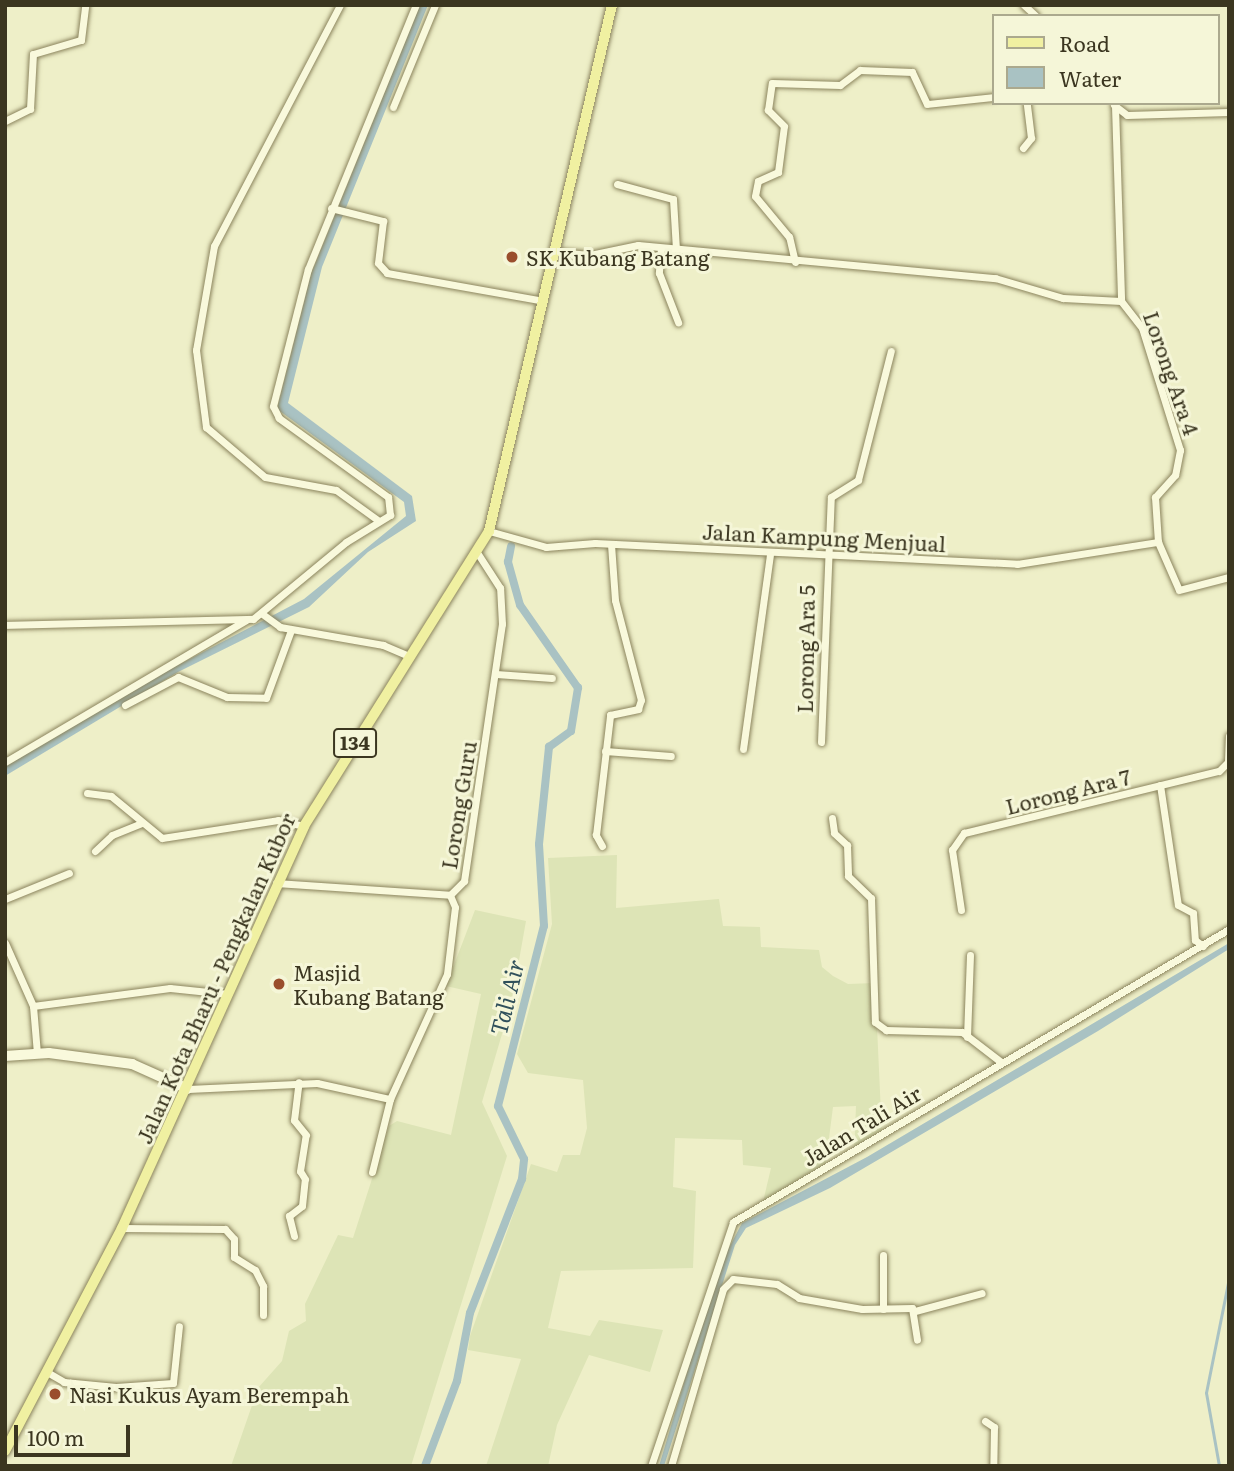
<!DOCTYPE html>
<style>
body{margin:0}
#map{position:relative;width:1234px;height:1471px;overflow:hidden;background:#eeefc8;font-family:Literata,serif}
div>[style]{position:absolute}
.farmland>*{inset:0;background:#dde4b6}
.water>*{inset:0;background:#a9c2c3}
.stream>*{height:2.5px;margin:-1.25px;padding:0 1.25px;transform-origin:1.25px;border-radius:1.25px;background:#a9c2c3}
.canal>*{height:8px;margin:-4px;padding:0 4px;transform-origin:4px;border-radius:4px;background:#a9c2c3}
.roads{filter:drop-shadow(0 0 2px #8b845d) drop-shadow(0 0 2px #8b845d)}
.street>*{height:7px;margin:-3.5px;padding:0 3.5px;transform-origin:3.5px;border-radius:3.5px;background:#f9f9dc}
.secondary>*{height:10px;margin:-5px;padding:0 5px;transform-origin:5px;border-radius:5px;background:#f9f9dc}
.primary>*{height:10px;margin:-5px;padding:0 5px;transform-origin:5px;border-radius:5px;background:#f0f0a1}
.dots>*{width:19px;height:19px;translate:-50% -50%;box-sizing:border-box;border:4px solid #f5f6d8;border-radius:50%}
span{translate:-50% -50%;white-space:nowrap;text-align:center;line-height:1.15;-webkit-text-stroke:6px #f5f6d8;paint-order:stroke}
.shield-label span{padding:2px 5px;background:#f5f6d8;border:2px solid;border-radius:5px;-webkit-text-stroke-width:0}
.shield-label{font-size:19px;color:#3b3620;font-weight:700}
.poi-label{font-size:21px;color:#3b3620}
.left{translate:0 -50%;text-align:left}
.street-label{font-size:21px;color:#3b3620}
.water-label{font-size:23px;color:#30505b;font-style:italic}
.frame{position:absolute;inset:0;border:7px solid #3b3620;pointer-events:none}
.legend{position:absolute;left:992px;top:14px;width:228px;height:91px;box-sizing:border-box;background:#f5f6d8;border:2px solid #aba98e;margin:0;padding:9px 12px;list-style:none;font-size:21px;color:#3b3620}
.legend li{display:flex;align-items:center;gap:14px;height:35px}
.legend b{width:35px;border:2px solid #aba98e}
.scale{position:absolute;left:14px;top:1425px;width:116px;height:32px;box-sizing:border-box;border:4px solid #3b3620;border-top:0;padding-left:9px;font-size:21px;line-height:24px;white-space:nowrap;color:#3b3620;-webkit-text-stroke:5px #f5f6d8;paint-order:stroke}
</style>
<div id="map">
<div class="farmland">
<div style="clip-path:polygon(617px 855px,616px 908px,719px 899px,723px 926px,760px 927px,761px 947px,819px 950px,822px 967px,833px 976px,848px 984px,875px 983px,882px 1135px,854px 1154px,856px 1106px,833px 1107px,825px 1169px,762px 1206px,771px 1168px,743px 1165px,742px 1140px,675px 1138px,673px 1187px,696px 1191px,693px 1268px,561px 1271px,548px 1328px,590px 1336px,599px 1320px,663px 1330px,650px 1372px,589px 1355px,557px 1425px,548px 1466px,486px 1466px,521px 1359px,468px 1350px,470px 1336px,531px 1164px,557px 1172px,563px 1155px,580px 1155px,587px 1128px,583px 1080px,528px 1073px,517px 1054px,552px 924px,548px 858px)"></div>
<div style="clip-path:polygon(475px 910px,526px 921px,512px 1000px,482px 1102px,507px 1156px,411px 1466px,231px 1466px,258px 1388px,282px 1361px,289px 1331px,306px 1321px,305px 1304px,338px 1235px,353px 1238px,389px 1126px,397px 1121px,451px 1135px,481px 994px,446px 986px)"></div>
</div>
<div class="water">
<div style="clip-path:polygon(420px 5px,428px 5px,322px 267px,288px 403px,412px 496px,416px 521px,368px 552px,309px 607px,178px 672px,5px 776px,5px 767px,121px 695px,304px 599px,406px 516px,404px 502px,277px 409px,311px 274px)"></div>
<div style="clip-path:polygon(1229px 943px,1229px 949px,1098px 1031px,830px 1188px,746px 1228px,735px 1245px,664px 1466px,659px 1466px,718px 1269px,742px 1223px,867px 1157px)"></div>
</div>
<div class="stream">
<div style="left:1219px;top:1466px;width:74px;rotate:-100.1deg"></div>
<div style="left:1206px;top:1393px;width:117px;rotate:-78.7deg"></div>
</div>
<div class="canal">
<div style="left:425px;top:1466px;width:91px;rotate:-69.4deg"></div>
<div style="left:457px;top:1381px;width:69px;rotate:-79.2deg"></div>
<div style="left:470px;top:1313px;width:144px;rotate:-68.8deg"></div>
<div style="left:522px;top:1179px;width:20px;rotate:-84deg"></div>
<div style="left:524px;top:1159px;width:59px;rotate:-116.1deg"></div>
<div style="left:498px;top:1106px;width:186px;rotate:-75.7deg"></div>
<div style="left:544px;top:926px;width:82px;rotate:-93.5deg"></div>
<div style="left:539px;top:844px;width:98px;rotate:-84.1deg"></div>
<div style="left:549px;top:747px;width:27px;rotate:-36deg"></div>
<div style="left:571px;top:731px;width:44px;rotate:-80.8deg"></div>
<div style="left:578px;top:688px;width:101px;rotate:-124.9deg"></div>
<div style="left:520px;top:605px;width:45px;rotate:-105.6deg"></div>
<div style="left:508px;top:562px;width:16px;rotate:-79deg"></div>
</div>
<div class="roads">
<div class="street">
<div style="left:340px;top:5px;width:272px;rotate:117.6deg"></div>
<div style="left:214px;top:246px;width:106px;rotate:99.8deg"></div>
<div style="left:196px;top:350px;width:78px;rotate:82.6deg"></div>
<div style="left:206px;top:427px;width:77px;rotate:40.3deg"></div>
<div style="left:265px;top:477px;width:72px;rotate:10.4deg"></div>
<div style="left:336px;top:490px;width:53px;rotate:35.8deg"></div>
<div style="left:1024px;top:5px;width:16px;rotate:43deg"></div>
<div style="left:1114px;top:105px;width:16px;rotate:38deg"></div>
<div style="left:1127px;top:115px;width:102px;rotate:-1.7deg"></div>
<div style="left:1115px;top:106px;width:195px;rotate:88.2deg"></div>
<div style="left:1121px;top:301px;width:34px;rotate:52deg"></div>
<div style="left:1142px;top:328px;width:128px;rotate:72.7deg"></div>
<div style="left:1180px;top:450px;width:25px;rotate:101deg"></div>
<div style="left:1175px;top:475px;width:30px;rotate:132deg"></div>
<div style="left:1155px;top:497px;width:45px;rotate:86.2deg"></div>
<div style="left:1158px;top:542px;width:52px;rotate:66.4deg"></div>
<div style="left:1179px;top:590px;width:52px;rotate:-14.6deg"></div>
<div style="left:393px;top:107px;width:110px;rotate:-67.6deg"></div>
<div style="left:5px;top:121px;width:28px;rotate:-26deg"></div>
<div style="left:30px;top:109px;width:55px;rotate:-86.9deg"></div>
<div style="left:33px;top:54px;width:50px;rotate:-16.3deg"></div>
<div style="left:81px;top:40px;width:35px;rotate:-83deg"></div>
<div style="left:1023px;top:148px;width:13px;rotate:-51deg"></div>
<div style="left:1031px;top:138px;width:35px;rotate:-97deg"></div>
<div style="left:617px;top:184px;width:58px;rotate:15deg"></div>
<div style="left:673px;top:199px;width:50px;rotate:86.6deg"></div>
<div style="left:331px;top:208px;width:54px;rotate:14deg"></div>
<div style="left:383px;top:221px;width:42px;rotate:96.8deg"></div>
<div style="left:378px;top:263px;width:13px;rotate:48deg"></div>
<div style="left:387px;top:273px;width:159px;rotate:10.1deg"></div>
<div style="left:661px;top:248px;width:25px;rotate:95deg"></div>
<div style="left:659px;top:273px;width:53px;rotate:68.8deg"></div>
<div style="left:556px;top:252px;width:34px;rotate:5deg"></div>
<div style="left:590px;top:255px;width:49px;rotate:-11.8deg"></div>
<div style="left:638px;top:245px;width:359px;rotate:5.3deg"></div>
<div style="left:995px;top:278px;width:71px;rotate:16.4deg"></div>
<div style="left:1063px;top:298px;width:58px;rotate:3deg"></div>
<div style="left:795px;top:262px;width:26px;rotate:-103deg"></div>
<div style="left:789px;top:237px;width:53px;rotate:-129.7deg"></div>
<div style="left:755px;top:196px;width:15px;rotate:-79deg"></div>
<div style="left:758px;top:181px;width:22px;rotate:-24deg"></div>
<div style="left:778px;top:172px;width:46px;rotate:-82.6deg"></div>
<div style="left:784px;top:126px;width:23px;rotate:-135deg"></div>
<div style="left:768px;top:110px;width:27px;rotate:-82deg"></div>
<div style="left:772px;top:83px;width:68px;rotate:1.7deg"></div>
<div style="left:840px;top:85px;width:25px;rotate:-37deg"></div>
<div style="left:860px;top:70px;width:52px;rotate:2.2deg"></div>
<div style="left:912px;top:72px;width:35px;rotate:65deg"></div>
<div style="left:927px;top:104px;width:67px;rotate:-6deg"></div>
<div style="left:489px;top:531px;width:59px;rotate:15.7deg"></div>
<div style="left:546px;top:547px;width:49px;rotate:-4.7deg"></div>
<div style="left:595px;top:543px;width:423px;rotate:2.8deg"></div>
<div style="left:1017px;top:564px;width:143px;rotate:-8.9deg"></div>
<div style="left:261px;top:613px;width:24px;rotate:36deg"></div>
<div style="left:280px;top:627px;width:105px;rotate:9.9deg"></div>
<div style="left:383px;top:645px;width:30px;rotate:23deg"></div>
<div style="left:5px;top:625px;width:248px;rotate:-1.4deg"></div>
<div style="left:253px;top:619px;width:121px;rotate:-39.6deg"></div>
<div style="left:346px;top:542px;width:52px;rotate:-31.5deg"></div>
<div style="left:390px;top:515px;width:18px;rotate:-96deg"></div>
<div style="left:388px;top:497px;width:135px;rotate:-144.1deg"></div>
<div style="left:279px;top:418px;width:13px;rotate:-117deg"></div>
<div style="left:273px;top:406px;width:141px;rotate:-75.7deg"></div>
<div style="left:308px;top:269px;width:285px;rotate:-67.8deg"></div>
<div style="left:496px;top:674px;width:56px;rotate:4.1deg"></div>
<div style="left:125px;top:705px;width:60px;rotate:-27.8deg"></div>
<div style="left:178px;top:677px;width:53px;rotate:22.2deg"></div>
<div style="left:227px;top:697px;width:39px;rotate:1deg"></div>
<div style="left:266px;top:698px;width:72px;rotate:-69.8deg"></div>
<div style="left:821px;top:742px;width:245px;rotate:-87.7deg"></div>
<div style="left:831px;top:497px;width:32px;rotate:-32deg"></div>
<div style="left:858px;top:480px;width:133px;rotate:-75.7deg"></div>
<div style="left:743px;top:749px;width:197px;rotate:-82.1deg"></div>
<div style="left:605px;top:751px;width:66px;rotate:4.3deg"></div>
<div style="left:5px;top:762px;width:280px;rotate:-30.5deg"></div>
<div style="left:1160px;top:785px;width:121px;rotate:81.5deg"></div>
<div style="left:1178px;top:905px;width:17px;rotate:28deg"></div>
<div style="left:1193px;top:913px;width:27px;rotate:86deg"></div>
<div style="left:1195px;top:940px;width:10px;rotate:37deg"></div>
<div style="left:87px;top:793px;width:24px;rotate:7deg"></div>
<div style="left:111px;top:796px;width:66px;rotate:39.5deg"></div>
<div style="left:162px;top:838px;width:117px;rotate:-8.8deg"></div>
<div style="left:278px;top:820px;width:27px;rotate:13deg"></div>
<div style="left:832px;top:818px;width:15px;rotate:82deg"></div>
<div style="left:834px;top:833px;width:18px;rotate:43deg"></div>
<div style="left:847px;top:845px;width:31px;rotate:88deg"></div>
<div style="left:848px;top:876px;width:32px;rotate:44deg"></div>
<div style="left:871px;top:898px;width:124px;rotate:88.2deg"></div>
<div style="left:875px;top:1022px;width:14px;rotate:36deg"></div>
<div style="left:886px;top:1030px;width:76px;rotate:1.5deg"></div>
<div style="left:962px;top:1032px;width:49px;rotate:37.6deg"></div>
<div style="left:602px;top:846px;width:13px;rotate:-119deg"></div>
<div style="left:596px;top:835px;width:121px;rotate:-83.3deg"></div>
<div style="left:610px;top:715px;width:29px;rotate:-12deg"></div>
<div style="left:638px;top:709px;width:9px;rotate:-72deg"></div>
<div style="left:641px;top:700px;width:103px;rotate:-104.6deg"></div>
<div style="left:615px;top:600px;width:56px;rotate:-94.1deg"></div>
<div style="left:95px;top:851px;width:23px;rotate:-43deg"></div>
<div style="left:112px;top:835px;width:32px;rotate:-22deg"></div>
<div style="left:276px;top:883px;width:174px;rotate:3.9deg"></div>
<div style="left:450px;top:895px;width:20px;rotate:-45deg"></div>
<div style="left:464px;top:881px;width:260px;rotate:-81.6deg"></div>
<div style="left:502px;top:624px;width:36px;rotate:-93deg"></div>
<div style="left:500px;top:588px;width:40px;rotate:-122.9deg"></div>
<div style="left:5px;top:899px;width:69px;rotate:-22.1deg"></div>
<div style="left:961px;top:910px;width:61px;rotate:-98.5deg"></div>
<div style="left:952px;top:850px;width:21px;rotate:-55deg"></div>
<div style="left:964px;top:833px;width:262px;rotate:-13.7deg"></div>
<div style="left:1219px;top:771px;width:13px;rotate:-45deg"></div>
<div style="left:1228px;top:762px;width:26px;rotate:-88deg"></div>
<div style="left:5px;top:943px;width:69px;rotate:66deg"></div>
<div style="left:33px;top:1006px;width:48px;rotate:85.2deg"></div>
<div style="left:33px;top:1006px;width:138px;rotate:-7.5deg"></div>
<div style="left:170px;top:988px;width:58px;rotate:5.9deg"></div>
<div style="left:967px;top:1037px;width:82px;rotate:-87.9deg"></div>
<div style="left:188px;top:1089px;width:129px;rotate:-2.7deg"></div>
<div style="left:317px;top:1083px;width:75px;rotate:12.4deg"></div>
<div style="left:372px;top:1172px;width:75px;rotate:-76.1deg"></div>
<div style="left:390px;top:1099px;width:137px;rotate:-65.5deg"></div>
<div style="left:447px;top:974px;width:67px;rotate:-83.2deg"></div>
<div style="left:455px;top:907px;width:13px;rotate:-113deg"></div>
<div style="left:122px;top:1228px;width:103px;rotate:0.6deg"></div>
<div style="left:225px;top:1229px;width:13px;rotate:48deg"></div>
<div style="left:234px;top:1239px;width:18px;rotate:90deg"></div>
<div style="left:234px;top:1257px;width:25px;rotate:32deg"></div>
<div style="left:255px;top:1270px;width:18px;rotate:63deg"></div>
<div style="left:263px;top:1286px;width:29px;rotate:90deg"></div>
<div style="left:294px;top:1236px;width:21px;rotate:-104deg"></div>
<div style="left:289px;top:1216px;width:16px;rotate:-38deg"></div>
<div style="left:302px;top:1206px;width:27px;rotate:-84deg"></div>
<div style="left:305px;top:1179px;width:9px;rotate:-122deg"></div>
<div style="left:300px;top:1171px;width:36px;rotate:-81deg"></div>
<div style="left:306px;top:1135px;width:19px;rotate:-129deg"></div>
<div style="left:294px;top:1120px;width:38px;rotate:-83deg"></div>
<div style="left:883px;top:1309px;width:54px;rotate:-90deg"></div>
<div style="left:915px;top:1311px;width:69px;rotate:-15deg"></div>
<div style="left:47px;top:1372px;width:20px;rotate:30deg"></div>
<div style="left:64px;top:1382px;width:52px;rotate:5.5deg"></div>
<div style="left:116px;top:1387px;width:57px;rotate:-4deg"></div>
<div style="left:173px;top:1383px;width:57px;rotate:-84deg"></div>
<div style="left:985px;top:1421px;width:11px;rotate:34deg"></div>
<div style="left:994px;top:1427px;width:39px;rotate:91deg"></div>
<div style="left:651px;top:1466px;width:257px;rotate:-71.4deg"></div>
<div style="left:733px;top:1222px;width:576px;rotate:-30.57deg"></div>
<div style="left:671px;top:1466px;width:184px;rotate:-73.6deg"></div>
<div style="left:723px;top:1289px;width:14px;rotate:-45deg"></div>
<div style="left:733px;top:1279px;width:44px;rotate:6.5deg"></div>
<div style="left:777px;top:1284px;width:26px;rotate:32deg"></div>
<div style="left:799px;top:1298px;width:64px;rotate:9.9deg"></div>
<div style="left:862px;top:1309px;width:50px;rotate:-1.1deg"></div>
<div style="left:912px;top:1308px;width:32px;rotate:81deg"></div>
</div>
<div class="secondary">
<div style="left:5px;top:1056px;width:44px;rotate:-3.9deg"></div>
<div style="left:49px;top:1053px;width:84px;rotate:7.5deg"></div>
<div style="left:132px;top:1064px;width:61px;rotate:24.1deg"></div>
</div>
<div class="primary">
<div style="left:5px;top:1451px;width:252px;rotate:-62.3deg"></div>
<div style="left:122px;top:1228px;width:441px;rotate:-65.6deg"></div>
<div style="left:304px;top:826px;width:348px;rotate:-57.9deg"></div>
<div style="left:489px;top:531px;width:540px;rotate:-76.84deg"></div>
</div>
</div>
<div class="dots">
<div style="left:512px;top:257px;background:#9a4e2d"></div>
<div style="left:279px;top:984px;background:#9a4e2d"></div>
<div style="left:55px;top:1394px;background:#9a4e2d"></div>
</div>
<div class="shield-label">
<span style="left:355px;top:743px">134</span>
</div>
<div class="poi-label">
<span class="left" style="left:526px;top:257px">SK Kubang Batang</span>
<span class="left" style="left:293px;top:984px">Masjid<br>Kubang Batang</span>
<span class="left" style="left:69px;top:1394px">Nasi Kukus Ayam Berempah</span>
</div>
<div class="street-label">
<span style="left:1172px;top:373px;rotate:71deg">Lorong Ara 4</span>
<span style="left:824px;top:537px;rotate:3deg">Jalan Kampung Menjual</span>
<span style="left:805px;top:649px;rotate:-89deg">Lorong Ara 5</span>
<span style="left:1068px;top:791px;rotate:-14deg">Lorong Ara 7</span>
<span style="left:458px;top:805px;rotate:-81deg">Lorong Guru</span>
<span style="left:215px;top:978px;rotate:-66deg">Jalan Kota Bharu - Pengkalan Kubor</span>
<span style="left:861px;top:1125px;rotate:-31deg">Jalan Tali Air</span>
</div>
<div class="water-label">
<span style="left:506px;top:997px;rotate:-76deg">Tali Air</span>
</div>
<div class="frame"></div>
<ul class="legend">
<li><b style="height:9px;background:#f0f0a1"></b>Road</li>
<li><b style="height:19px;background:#a9c2c3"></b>Water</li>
</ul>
<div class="scale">100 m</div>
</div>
